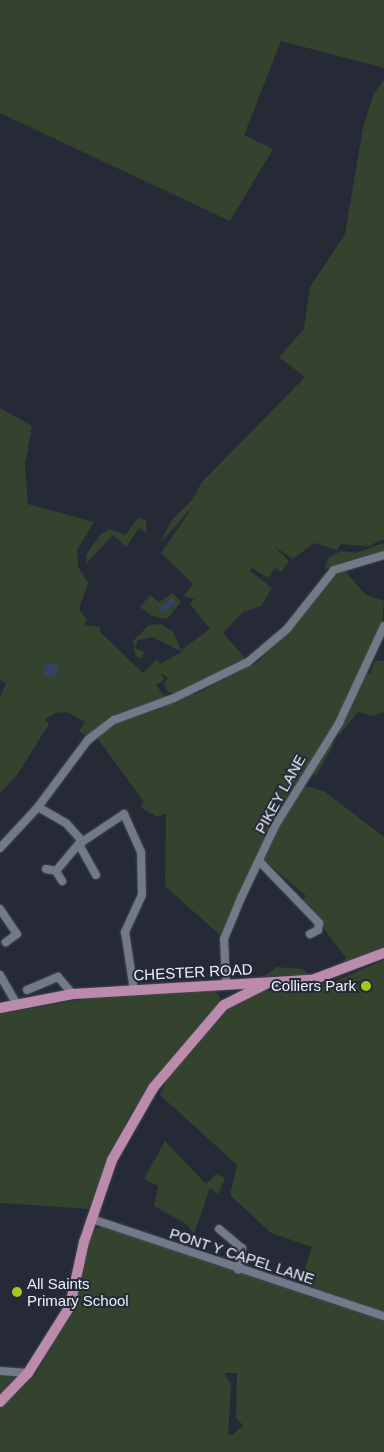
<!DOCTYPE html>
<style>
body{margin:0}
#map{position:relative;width:384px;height:1452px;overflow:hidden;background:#252a36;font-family:Helvetica,sans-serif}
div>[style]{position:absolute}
.green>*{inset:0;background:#33432d}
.water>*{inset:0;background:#344363}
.round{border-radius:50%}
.roads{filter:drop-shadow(0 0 1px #444852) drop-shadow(0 0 1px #444852)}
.minor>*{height:8px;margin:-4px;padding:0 4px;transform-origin:4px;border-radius:4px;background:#727987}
.major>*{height:10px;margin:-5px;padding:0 5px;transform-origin:5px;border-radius:5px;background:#bc8aaa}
.dots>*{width:14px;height:14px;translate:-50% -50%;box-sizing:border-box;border:2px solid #252a36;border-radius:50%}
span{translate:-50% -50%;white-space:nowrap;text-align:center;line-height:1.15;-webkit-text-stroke:4px #252a36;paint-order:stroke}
.street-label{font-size:15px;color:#edf1f9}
.poi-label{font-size:15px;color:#edf1f9}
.right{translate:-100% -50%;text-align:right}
.left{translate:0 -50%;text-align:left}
</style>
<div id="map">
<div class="green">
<div style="clip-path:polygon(0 0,384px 0,384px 68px,281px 41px,244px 135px,273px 149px,230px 221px,0 113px)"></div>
<div style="clip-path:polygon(evenodd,384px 80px,384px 539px,368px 546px,341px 544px,337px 550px,314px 543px,293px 559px,274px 546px,289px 561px,281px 572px,275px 568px,268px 578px,252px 568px,250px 571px,272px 588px,261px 606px,243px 612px,223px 633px,246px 659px,189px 688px,194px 695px,258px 662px,330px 580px,344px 570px,366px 595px,384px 601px,382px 627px,363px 674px,370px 674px,375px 661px,384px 661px,384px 712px,374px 716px,358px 712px,340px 734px,332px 729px,325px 738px,332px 738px,333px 746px,317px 774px,299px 779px,297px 784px,324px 791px,384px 837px,384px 951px,337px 968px,346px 958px,302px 900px,306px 896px,263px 859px,274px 836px,221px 936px,165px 886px,166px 813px,157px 817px,140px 807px,144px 802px,97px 738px,118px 722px,161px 708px,153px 702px,112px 715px,87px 736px,79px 731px,85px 722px,67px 712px,55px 713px,45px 720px,49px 724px,17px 775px,0 793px,0 696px,6px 684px,0 680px,0 408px,32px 426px,25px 465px,28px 504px,94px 522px,77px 550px,78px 566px,88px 583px,79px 609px,87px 620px,85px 625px,100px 627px,100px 632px,143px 673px,157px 659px,160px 664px,182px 652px,153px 637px,138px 640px,135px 648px,144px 652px,142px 658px,136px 657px,133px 641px,149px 625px,161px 624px,173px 632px,181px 650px,210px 629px,190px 604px,194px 599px,184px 596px,193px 584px,161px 553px,195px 504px,161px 542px,171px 521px,193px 499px,201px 483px,305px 377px,279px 357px,304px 329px,310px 287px,345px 234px,363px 127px,374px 93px,384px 80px,161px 673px,168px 678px,164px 684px,168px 692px,175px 694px,164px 696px,156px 685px,164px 680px,161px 673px)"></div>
<div style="clip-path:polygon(138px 518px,146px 520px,147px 533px,139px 528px,126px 547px,113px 535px,87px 563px,86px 555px,99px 536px,109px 529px,125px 535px)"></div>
<div style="clip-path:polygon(384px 543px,384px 551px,324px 569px,329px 557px,341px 551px,356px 553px)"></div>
<div style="clip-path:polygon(173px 593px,181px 602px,167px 619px,152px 616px,140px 607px,150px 595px,159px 602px)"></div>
<div style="clip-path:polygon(384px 960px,384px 1312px,299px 1286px,312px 1247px,271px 1233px,230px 1195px,237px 1165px,160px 1095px,172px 1070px,225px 1009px,261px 992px,333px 982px)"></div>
<div style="clip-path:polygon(276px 967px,302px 969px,310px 975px,265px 976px)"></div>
<div style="clip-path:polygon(213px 989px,220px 997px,219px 1004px,132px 1111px,88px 1209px,0 1203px,0 1014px,101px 996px)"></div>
<div style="clip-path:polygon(165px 1141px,206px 1184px,216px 1174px,225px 1178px,218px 1194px,210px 1188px,194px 1234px,186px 1224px,154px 1206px,158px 1186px,144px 1179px)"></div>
<div style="clip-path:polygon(evenodd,102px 1226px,384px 1320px,384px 1452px,0 1452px,0 1409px,35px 1375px,55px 1339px,93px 1230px,102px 1226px,224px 1373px,237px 1373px,236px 1418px,243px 1425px,233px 1435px,228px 1434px,231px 1384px,224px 1373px)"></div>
<div style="clip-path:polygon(0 1375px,17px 1377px,0 1396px)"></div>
</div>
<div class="water">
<div style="clip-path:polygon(172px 598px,175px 603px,164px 612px,157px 609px)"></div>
<div class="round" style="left:44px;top:663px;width:14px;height:14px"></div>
</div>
<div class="roads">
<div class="minor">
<div style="left:38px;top:807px;width:32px;rotate:30deg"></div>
<div style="left:66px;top:823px;width:25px;rotate:48deg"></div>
<div style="left:0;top:848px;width:56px;rotate:-47.2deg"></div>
<div style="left:38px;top:807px;width:84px;rotate:-53.3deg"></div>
<div style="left:88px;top:740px;width:33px;rotate:-38deg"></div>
<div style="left:114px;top:720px;width:64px;rotate:-20.1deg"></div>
<div style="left:174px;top:698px;width:82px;rotate:-25.9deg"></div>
<div style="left:248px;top:662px;width:51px;rotate:-40.2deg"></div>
<div style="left:287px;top:629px;width:75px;rotate:-51.5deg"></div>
<div style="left:334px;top:570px;width:52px;rotate:-16.7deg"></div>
<div style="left:260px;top:862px;width:85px;rotate:46deg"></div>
<div style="left:319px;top:923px;width:7px;rotate:98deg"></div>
<div style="left:318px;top:930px;width:9px;rotate:153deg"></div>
<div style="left:46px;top:869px;width:10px;rotate:11deg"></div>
<div style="left:56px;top:871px;width:12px;rotate:59deg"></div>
<div style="left:56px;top:871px;width:35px;rotate:-50deg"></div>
<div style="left:96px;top:875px;width:35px;rotate:-119deg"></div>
<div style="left:79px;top:844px;width:54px;rotate:-33.7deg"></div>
<div style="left:124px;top:814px;width:42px;rotate:65.9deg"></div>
<div style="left:141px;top:852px;width:43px;rotate:88.7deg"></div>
<div style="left:142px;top:895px;width:41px;rotate:114.7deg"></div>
<div style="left:125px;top:932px;width:59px;rotate:81.2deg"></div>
<div style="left:0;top:909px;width:30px;rotate:56deg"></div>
<div style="left:17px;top:934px;width:14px;rotate:144deg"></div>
<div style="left:0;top:975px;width:34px;rotate:60deg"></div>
<div style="left:226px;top:984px;width:45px;rotate:-92.5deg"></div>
<div style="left:224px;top:939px;width:44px;rotate:-67.5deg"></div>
<div style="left:241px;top:898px;width:80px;rotate:-64.7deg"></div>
<div style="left:275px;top:826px;width:121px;rotate:-58.1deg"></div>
<div style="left:339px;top:723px;width:107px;rotate:-65.1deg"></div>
<div style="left:27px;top:990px;width:34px;rotate:-23deg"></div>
<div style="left:58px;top:977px;width:23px;rotate:49deg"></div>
<div style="left:92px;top:1219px;width:308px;rotate:18.4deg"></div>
<div style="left:219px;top:1229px;width:30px;rotate:40deg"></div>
<div style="left:242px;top:1248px;width:22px;rotate:100deg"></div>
<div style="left:0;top:1371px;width:28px;rotate:4deg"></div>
</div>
<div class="major">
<div style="left:0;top:1008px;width:74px;rotate:-10.9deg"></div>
<div style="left:73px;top:994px;width:239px;rotate:-3.4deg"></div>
<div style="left:312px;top:980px;width:77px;rotate:-20.6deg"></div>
<div style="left:0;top:1402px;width:40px;rotate:-46deg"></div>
<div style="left:28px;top:1373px;width:79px;rotate:-57.9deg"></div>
<div style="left:70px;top:1306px;width:66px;rotate:-77.7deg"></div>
<div style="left:84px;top:1242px;width:87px;rotate:-71.1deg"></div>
<div style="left:112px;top:1160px;width:83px;rotate:-60.3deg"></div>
<div style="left:153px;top:1088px;width:109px;rotate:-49.5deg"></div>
<div style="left:224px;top:1005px;width:49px;rotate:-26.6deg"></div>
</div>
</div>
<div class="dots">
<div style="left:366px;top:986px;background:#a7c71e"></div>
<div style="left:17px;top:1292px;background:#a7c71e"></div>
</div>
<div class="street-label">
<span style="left:280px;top:794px;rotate:-61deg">PIKEY LANE</span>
<span style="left:193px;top:972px;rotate:-3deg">CHESTER ROAD</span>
<span style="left:242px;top:1256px;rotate:18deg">PONT Y CAPEL LANE</span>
</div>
<div class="poi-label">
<span class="right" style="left:356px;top:986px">Colliers Park</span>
<span class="left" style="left:27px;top:1292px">All Saints<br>Primary School</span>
</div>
</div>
